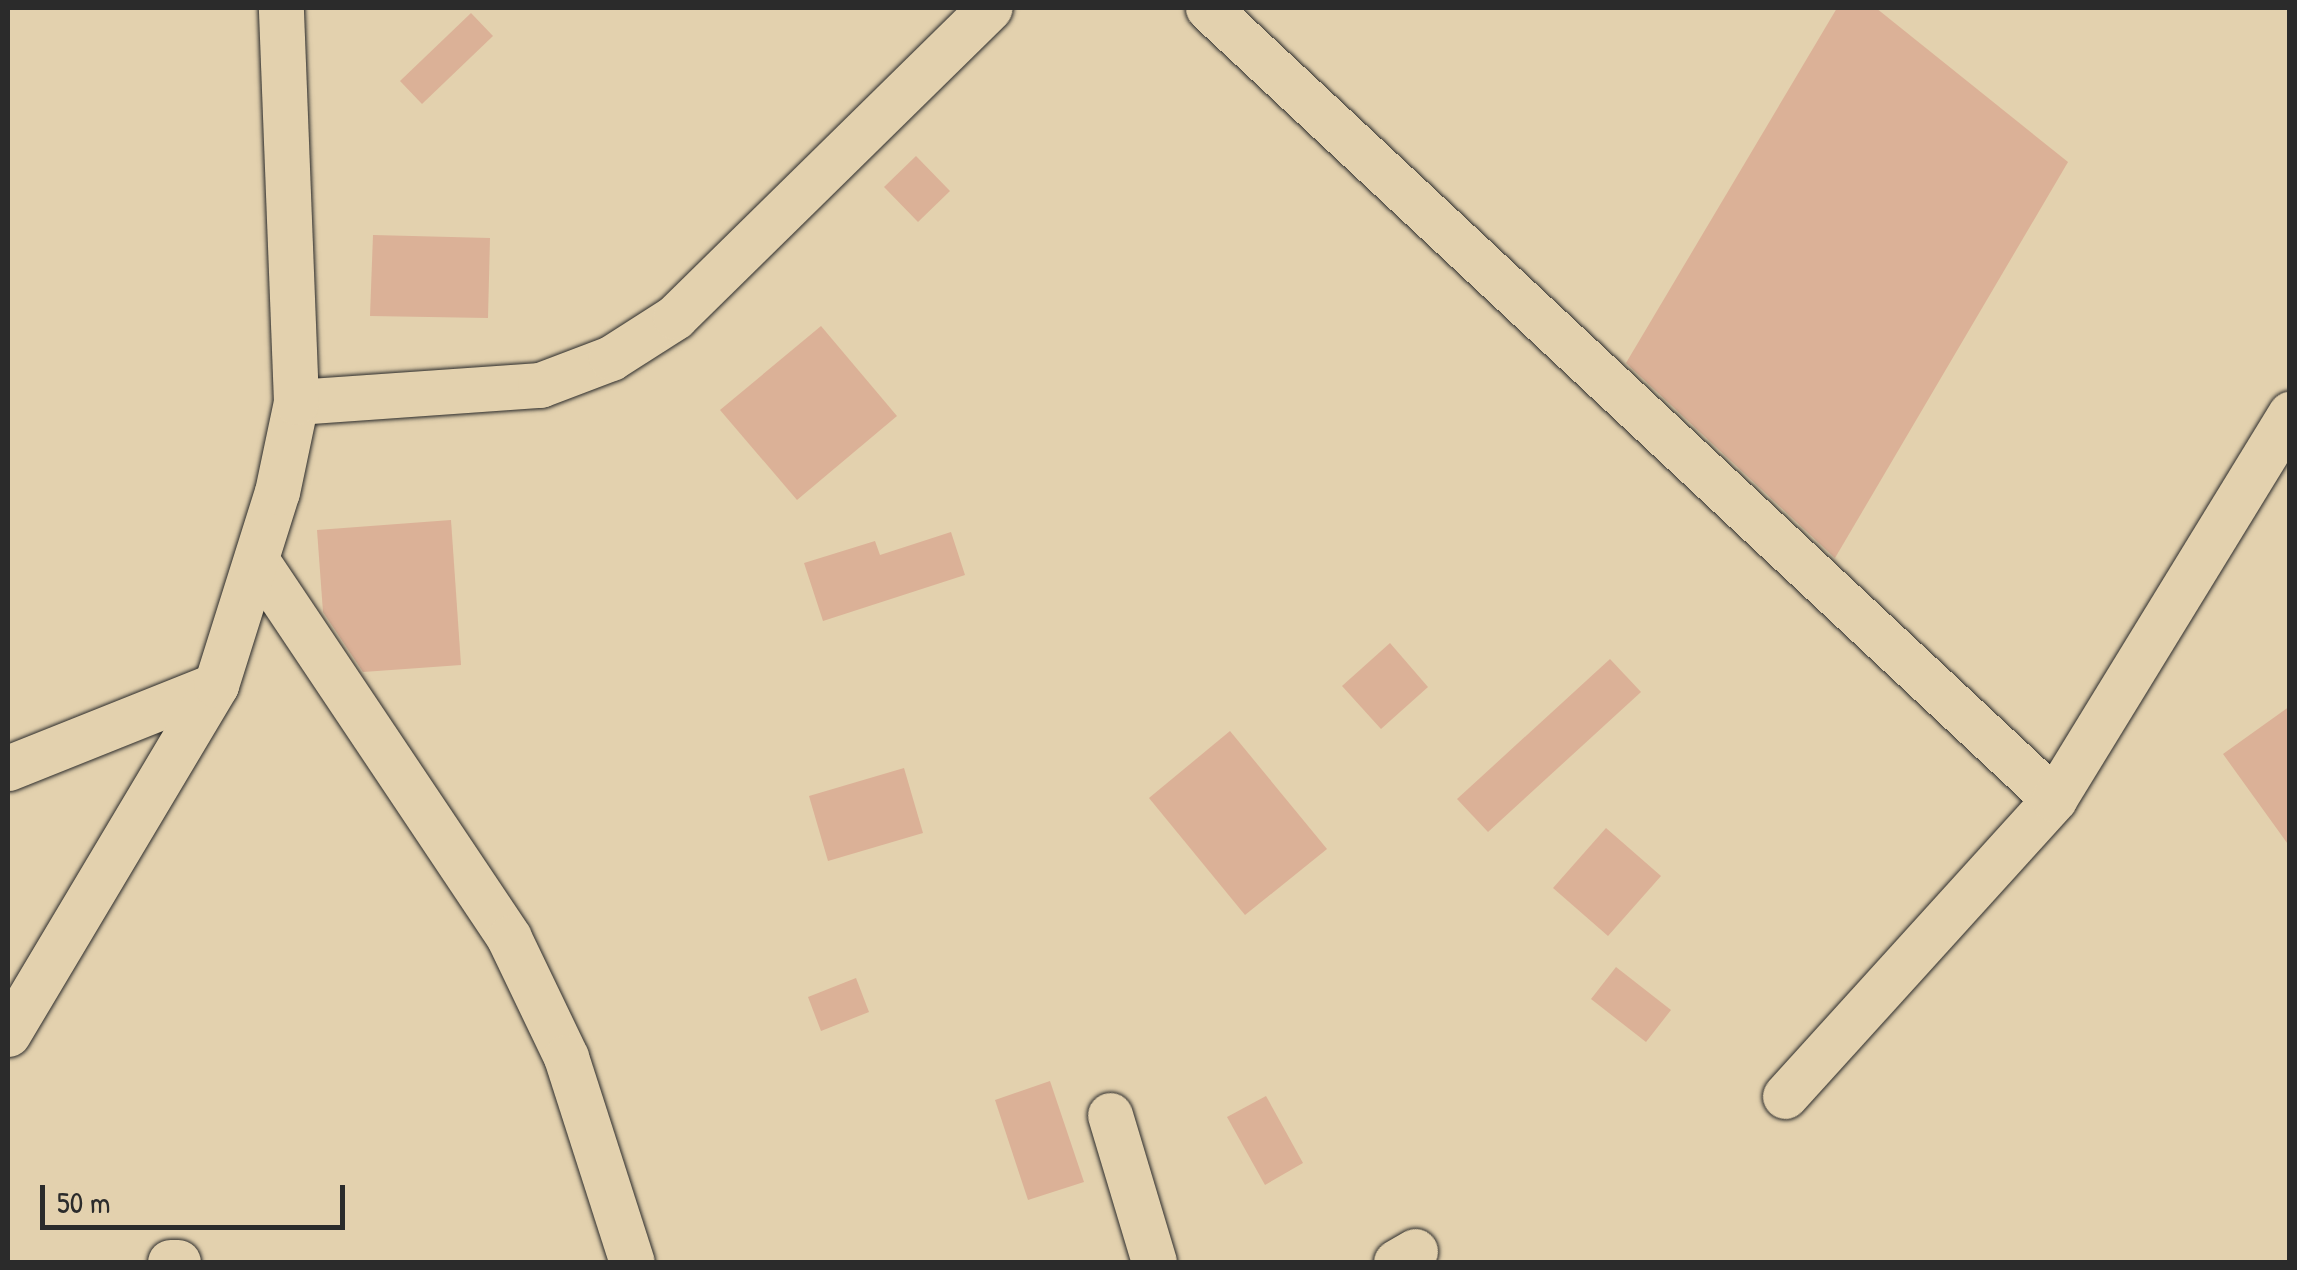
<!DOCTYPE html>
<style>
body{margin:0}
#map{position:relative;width:2297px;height:1270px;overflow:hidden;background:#e3d1ae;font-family:"Patrick Hand",sans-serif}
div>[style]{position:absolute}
.building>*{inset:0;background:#dbb197}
.roads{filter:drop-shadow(0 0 2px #2b2b2b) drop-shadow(0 0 2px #2b2b2b)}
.minor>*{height:45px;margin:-22.5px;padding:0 22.5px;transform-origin:22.5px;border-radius:22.5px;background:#e3d1ae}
span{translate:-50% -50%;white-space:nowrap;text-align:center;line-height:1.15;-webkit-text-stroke:8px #e3d1ae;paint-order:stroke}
.frame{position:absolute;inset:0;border:10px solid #2b2b2b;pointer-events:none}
.scale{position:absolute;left:40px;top:1185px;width:305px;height:45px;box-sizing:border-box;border:5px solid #2b2b2b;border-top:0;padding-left:12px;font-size:30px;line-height:35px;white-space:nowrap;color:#2b2b2b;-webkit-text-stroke:8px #e3d1ae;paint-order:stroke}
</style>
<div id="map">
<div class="building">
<div style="clip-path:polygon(1837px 8px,1876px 8px,2068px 162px,1835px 558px,1626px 363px)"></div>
<div style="clip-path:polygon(471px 13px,493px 36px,422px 104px,400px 81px)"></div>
<div style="clip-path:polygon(916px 156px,950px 191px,918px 222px,884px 187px)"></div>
<div style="clip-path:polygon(373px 235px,490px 238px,488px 318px,370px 316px)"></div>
<div style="clip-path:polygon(821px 326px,897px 416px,797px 500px,720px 410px)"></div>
<div style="clip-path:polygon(451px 520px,461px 665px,363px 672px,323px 612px,317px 530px)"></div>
<div style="clip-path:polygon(951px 532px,965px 575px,823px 621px,804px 563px,875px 541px,880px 555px)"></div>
<div style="clip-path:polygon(1390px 643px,1428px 687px,1381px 729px,1342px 686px)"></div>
<div style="clip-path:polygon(1610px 659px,1641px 692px,1488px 832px,1457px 799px)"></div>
<div style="clip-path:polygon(2290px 706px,2290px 847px,2223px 754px)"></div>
<div style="clip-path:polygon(1230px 731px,1327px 849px,1245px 915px,1149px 798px)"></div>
<div style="clip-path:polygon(904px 768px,923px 833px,828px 861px,809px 796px)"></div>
<div style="clip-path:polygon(1606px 828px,1661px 876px,1608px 936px,1553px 888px)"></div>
<div style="clip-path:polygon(1616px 967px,1671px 1010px,1646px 1042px,1591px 999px)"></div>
<div style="clip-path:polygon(856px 978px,869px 1012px,821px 1031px,808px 997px)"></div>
<div style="clip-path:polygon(1050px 1081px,1084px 1182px,1028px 1200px,995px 1100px)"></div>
<div style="clip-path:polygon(1266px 1096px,1303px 1163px,1265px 1185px,1227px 1117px)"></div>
</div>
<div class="roads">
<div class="minor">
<div style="left:1208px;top:8px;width:1158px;rotate:43.08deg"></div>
<div style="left:296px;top:402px;width:245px;rotate:-4deg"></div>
<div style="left:540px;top:385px;width:76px;rotate:-20.8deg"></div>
<div style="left:611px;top:358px;width:76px;rotate:-32.6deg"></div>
<div style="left:675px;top:317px;width:441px;rotate:-44.5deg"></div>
<div style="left:257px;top:561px;width:453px;rotate:56.2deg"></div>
<div style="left:509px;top:938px;width:132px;rotate:64.4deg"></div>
<div style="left:566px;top:1057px;width:215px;rotate:72.2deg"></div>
<div style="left:8px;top:768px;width:224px;rotate:-21.8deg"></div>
<div style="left:8px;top:1034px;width:406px;rotate:-59.2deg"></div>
<div style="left:216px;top:685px;width:202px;rotate:-72.5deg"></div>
<div style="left:277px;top:492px;width:92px;rotate:-78.1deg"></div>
<div style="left:296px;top:402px;width:394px;rotate:-92.2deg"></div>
<div style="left:1785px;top:1096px;width:401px;rotate:-47.8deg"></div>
<div style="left:2054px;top:799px;width:452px;rotate:-58.5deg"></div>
<div style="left:1110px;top:1115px;width:153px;rotate:73.3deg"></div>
<div style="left:170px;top:1262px;width:8px"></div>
<div style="left:1396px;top:1262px;width:22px;rotate:-30deg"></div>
</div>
</div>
<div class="frame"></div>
<div class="scale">50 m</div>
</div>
